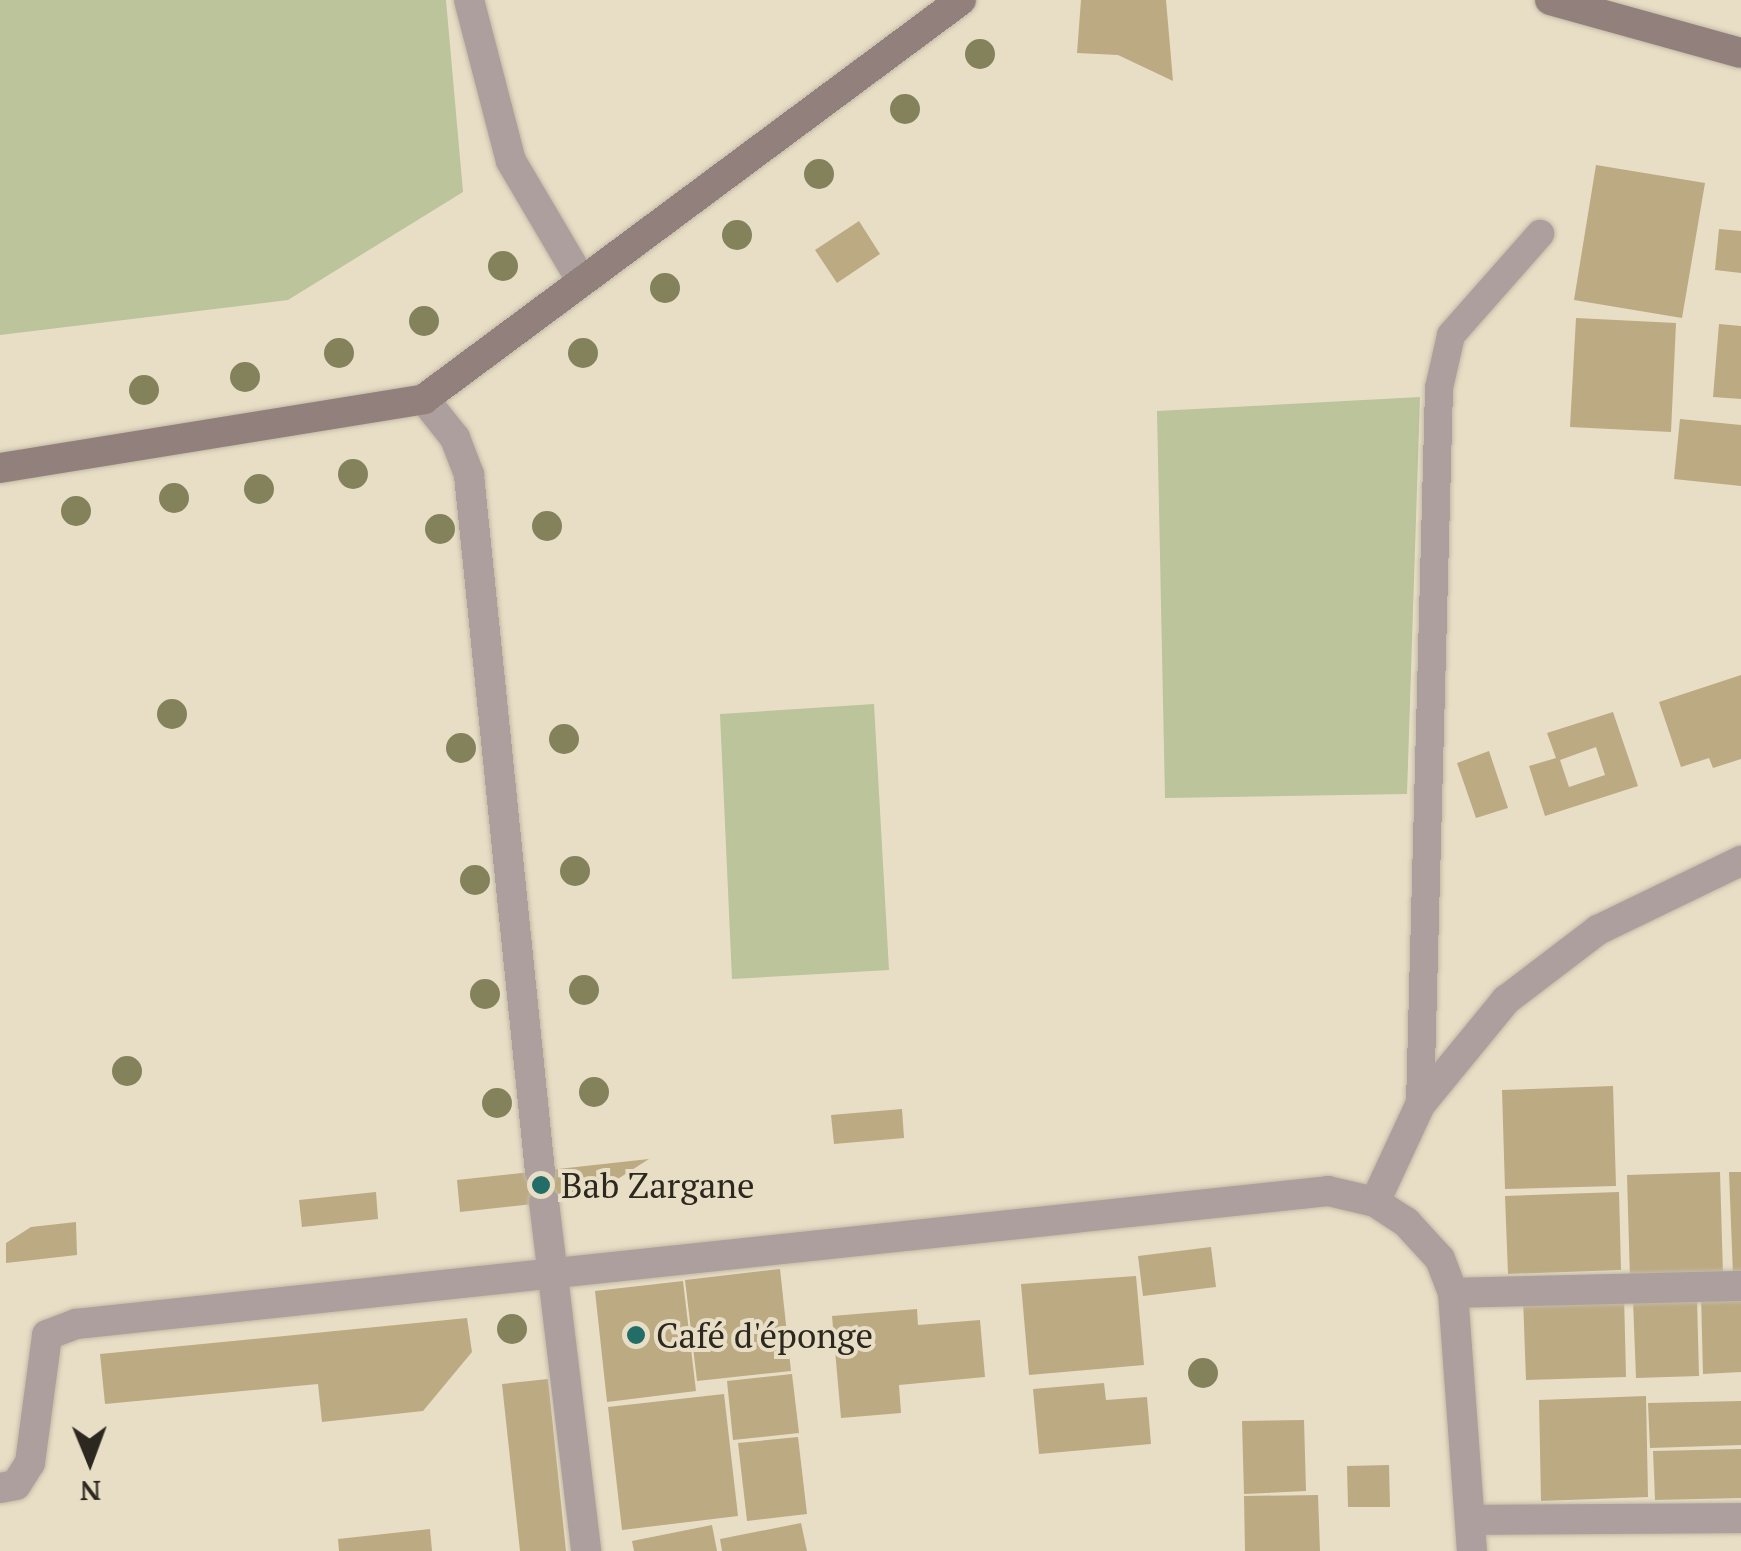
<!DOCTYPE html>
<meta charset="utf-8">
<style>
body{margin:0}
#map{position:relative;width:1741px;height:1551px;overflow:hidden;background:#e8dec6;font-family:"PT Serif",serif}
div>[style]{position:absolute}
.green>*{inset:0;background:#bbc49a}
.building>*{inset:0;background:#bcaa82}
.roads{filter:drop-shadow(0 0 2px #c2baa5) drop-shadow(0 0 2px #c2baa5)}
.lane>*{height:28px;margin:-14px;padding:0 14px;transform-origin:14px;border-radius:14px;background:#ac9f9d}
.street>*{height:30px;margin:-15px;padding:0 15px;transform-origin:15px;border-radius:15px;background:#ac9f9d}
.secondary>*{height:30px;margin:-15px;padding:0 15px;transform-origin:15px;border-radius:15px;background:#92807d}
.trees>*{width:30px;height:30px;margin:-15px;border-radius:50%;background:#83825b}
.dots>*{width:28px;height:28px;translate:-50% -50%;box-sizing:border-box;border:5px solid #e8dec6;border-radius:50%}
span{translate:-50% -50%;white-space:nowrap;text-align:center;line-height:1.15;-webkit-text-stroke:8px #e8dec6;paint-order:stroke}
.poi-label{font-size:35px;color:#2c281f}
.left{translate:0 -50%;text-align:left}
.north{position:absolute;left:40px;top:1411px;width:100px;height:100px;-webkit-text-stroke:8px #e8dec6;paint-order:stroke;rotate:179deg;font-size:28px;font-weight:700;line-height:40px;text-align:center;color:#2c281f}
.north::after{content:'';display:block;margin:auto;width:35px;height:45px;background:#2c281f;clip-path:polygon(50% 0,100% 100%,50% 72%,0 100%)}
</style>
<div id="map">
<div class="green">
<div style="clip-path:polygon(0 0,446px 0,463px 192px,288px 300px,0 335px)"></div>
<div style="clip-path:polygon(1420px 397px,1407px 794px,1165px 798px,1157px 411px)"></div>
<div style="clip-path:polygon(874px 704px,889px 970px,732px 979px,720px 714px)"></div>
</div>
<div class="building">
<div style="clip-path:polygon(1081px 0,1166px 0,1173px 81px,1118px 55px,1077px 53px)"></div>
<div style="clip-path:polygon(1596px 165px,1705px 183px,1682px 318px,1574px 300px)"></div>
<div style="clip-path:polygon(859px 221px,880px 254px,837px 283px,815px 250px)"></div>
<div style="clip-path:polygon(1719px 229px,1741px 231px,1741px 273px,1715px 270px)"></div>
<div style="clip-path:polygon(1576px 318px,1676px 323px,1671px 432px,1570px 427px)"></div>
<div style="clip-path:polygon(1719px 324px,1741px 326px,1741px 399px,1713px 397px)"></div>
<div style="clip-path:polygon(1680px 419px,1741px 425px,1741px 486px,1674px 479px)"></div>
<div style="clip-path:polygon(1741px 675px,1741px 759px,1713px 768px,1709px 758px,1681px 767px,1659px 702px)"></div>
<div style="clip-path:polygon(evenodd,1613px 712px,1638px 786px,1545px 816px,1529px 766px,1556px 758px,1547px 733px,1613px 712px,1596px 747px,1605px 775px,1569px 787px,1560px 760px,1596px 747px)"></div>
<div style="clip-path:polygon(1489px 751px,1508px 808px,1476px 818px,1457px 763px)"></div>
<div style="clip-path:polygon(1613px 1086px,1616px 1186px,1505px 1189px,1502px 1090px)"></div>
<div style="clip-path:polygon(902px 1109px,904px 1138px,834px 1144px,831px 1115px)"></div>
<div style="clip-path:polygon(649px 1159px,588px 1198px,460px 1212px,457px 1180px)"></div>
<div style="clip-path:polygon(1720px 1172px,1723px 1275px,1630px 1279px,1627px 1175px)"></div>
<div style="clip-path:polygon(1729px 1172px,1741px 1172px,1741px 1275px,1733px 1275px)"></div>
<div style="clip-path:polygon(376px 1192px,378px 1219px,302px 1227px,299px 1200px)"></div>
<div style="clip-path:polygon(1619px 1192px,1621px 1270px,1508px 1274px,1505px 1196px)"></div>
<div style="clip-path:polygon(76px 1222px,77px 1255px,6px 1263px,6px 1243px,31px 1227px)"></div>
<div style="clip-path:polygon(1211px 1247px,1216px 1287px,1143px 1296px,1138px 1256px)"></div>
<div style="clip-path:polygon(780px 1269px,791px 1371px,697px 1381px,685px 1280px)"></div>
<div style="clip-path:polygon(1136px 1276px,1144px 1365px,1029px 1375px,1021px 1284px)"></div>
<div style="clip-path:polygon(683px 1281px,696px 1391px,607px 1402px,595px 1291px)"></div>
<div style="clip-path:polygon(1741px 1293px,1741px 1372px,1703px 1374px,1701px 1294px)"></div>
<div style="clip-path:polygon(1624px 1295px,1626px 1377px,1526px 1380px,1523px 1298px)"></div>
<div style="clip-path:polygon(1697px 1298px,1699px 1376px,1636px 1378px,1633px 1300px)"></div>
<div style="clip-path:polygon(917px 1309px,918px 1325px,980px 1320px,985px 1377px,899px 1385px,901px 1413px,841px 1418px,832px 1316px)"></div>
<div style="clip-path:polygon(467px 1318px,472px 1352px,423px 1411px,322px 1422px,318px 1384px,105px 1404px,100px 1354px)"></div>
<div style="clip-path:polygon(792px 1374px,799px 1433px,733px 1440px,727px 1381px)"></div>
<div style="clip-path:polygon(548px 1379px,566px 1551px,520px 1551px,502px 1384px)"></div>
<div style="clip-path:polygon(1104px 1383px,1106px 1400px,1147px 1397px,1151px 1444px,1039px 1454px,1033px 1389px)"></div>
<div style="clip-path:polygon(724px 1394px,738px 1516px,622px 1530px,608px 1407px)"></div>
<div style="clip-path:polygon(1646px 1396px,1648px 1497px,1541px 1501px,1539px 1400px)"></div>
<div style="clip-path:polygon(1741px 1401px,1741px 1445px,1650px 1448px,1648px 1403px)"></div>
<div style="clip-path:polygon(1304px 1420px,1306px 1491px,1244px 1494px,1242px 1421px)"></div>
<div style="clip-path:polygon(798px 1437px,807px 1514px,747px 1521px,738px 1443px)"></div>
<div style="clip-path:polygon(1741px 1449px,1741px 1498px,1655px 1500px,1653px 1451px)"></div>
<div style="clip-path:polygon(1389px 1465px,1390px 1507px,1348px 1507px,1347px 1466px)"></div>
<div style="clip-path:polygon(1318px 1495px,1320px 1551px,1245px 1551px,1244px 1496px)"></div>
<div style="clip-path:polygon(801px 1523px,807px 1551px,722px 1551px,720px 1539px)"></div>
<div style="clip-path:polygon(712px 1525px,717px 1551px,634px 1551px,632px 1541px)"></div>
<div style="clip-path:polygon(430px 1529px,432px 1551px,339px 1551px,338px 1539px)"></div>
</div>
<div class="roads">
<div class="lane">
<div style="left:1420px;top:1105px;width:717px;rotate:-88.48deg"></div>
<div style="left:1439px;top:388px;width:54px;rotate:-77.2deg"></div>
<div style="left:1451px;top:335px;width:135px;rotate:-48.6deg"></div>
</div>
<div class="street">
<div style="left:469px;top:0;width:166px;rotate:75.4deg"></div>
<div style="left:511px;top:161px;width:138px;rotate:59.5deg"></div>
<div style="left:424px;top:399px;width:50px;rotate:51.5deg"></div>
<div style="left:455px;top:438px;width:40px;rotate:69deg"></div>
<div style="left:469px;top:475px;width:701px;rotate:84.18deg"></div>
<div style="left:544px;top:1202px;width:352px;rotate:83.1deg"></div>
<div style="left:1375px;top:1202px;width:107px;rotate:-65.1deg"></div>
<div style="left:1420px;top:1105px;width:136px;rotate:-50.7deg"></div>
<div style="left:1506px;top:1000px;width:116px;rotate:-37.3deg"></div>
<div style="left:1598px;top:930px;width:159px;rotate:-25.8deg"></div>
<div style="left:1453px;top:1293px;width:288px;rotate:-1.4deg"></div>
<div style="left:0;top:1488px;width:16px;rotate:-11deg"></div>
<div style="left:16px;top:1485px;width:26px;rotate:-58deg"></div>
<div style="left:30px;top:1463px;width:129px;rotate:-82.4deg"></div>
<div style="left:47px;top:1335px;width:31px;rotate:-21deg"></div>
<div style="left:76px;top:1324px;width:1259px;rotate:-6.06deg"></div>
<div style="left:1328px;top:1191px;width:48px;rotate:13.2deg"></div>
<div style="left:1375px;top:1202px;width:37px;rotate:33deg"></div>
<div style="left:1406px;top:1222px;width:50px;rotate:47.4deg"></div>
<div style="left:1440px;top:1259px;width:36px;rotate:69deg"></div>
<div style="left:1453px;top:1293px;width:259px;rotate:85.8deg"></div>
<div style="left:1472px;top:1520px;width:269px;rotate:-0.4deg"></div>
</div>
<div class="secondary">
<div style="left:1550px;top:0;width:198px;rotate:15.5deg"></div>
<div style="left:0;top:468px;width:430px;rotate:-9.2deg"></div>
<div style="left:424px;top:399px;width:669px;rotate:-36.61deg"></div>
</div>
</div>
<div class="trees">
<div style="left:980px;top:54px"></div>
<div style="left:905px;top:109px"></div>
<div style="left:819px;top:174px"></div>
<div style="left:737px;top:235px"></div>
<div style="left:503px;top:266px"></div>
<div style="left:665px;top:288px"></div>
<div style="left:424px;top:321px"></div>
<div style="left:339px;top:353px"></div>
<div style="left:583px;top:353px"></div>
<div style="left:245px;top:377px"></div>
<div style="left:144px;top:390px"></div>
<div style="left:353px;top:474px"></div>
<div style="left:259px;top:489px"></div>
<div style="left:174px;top:498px"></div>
<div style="left:76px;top:511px"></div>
<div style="left:547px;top:526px"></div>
<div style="left:440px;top:529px"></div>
<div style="left:172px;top:714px"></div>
<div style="left:564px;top:739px"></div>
<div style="left:461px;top:748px"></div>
<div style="left:575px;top:871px"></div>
<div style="left:475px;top:880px"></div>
<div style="left:584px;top:990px"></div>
<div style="left:485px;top:994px"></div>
<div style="left:127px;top:1071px"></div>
<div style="left:594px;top:1092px"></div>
<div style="left:497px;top:1103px"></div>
<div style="left:512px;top:1329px"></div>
<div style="left:1203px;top:1373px"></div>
</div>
<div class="dots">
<div style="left:541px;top:1185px;background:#226d67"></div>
<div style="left:636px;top:1335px;background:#226d67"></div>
</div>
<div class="poi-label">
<span class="left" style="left:561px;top:1185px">Bab Zargane</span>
<span class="left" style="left:656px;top:1335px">Café d'éponge</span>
</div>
<div class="north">N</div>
</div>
